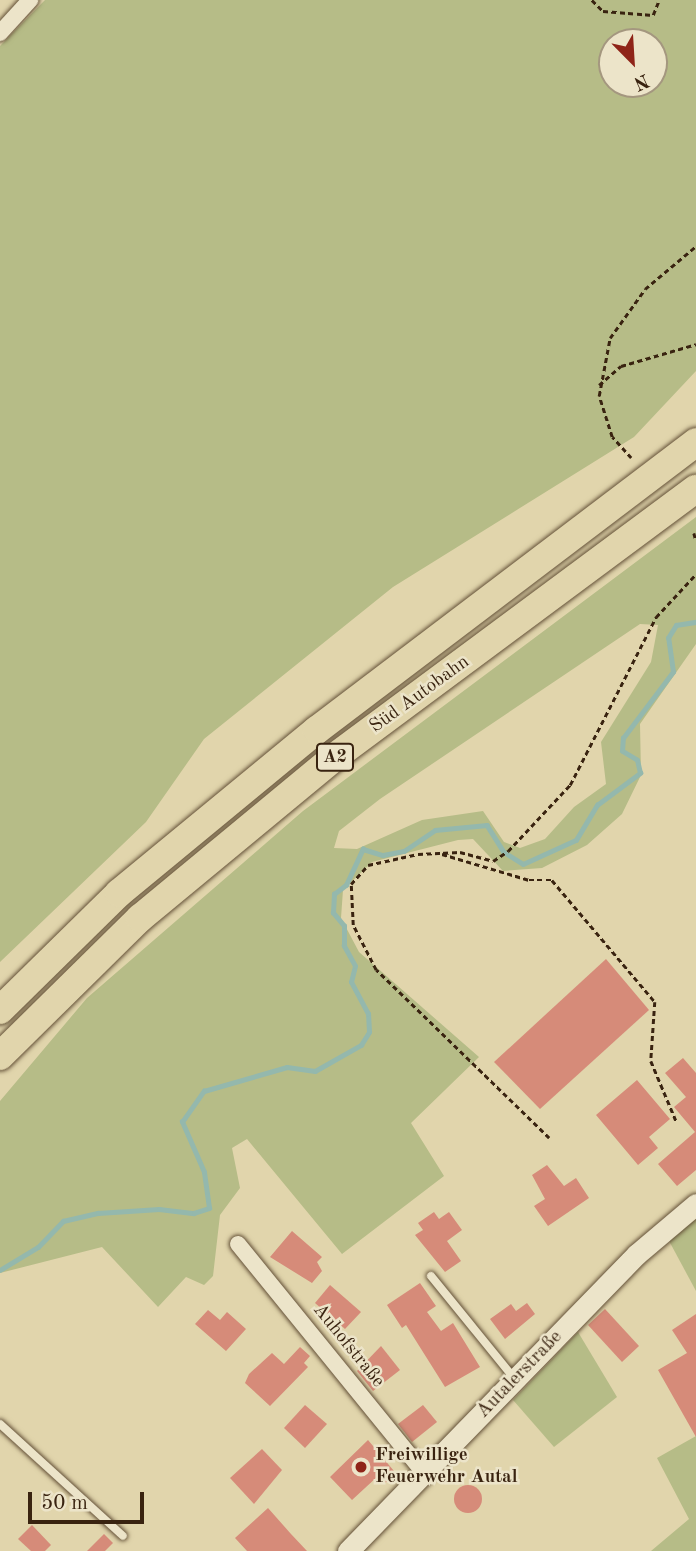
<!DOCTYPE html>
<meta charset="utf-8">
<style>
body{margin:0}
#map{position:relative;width:696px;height:1551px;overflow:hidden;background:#e1d5ac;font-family:"Old Standard TT",serif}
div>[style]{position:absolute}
.green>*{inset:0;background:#b6bc87}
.stream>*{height:4.5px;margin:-2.25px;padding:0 2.25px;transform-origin:2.25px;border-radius:2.25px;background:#94b8ad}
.building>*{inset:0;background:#d68b79}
.round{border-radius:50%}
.path>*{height:2.5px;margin-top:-1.25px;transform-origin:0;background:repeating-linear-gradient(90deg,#392310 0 5px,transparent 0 8.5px)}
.roads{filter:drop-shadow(0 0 2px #635037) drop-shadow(0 0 2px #635037)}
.service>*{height:8px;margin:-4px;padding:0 4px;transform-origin:4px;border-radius:4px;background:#ece4c9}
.minor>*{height:16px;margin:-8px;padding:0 8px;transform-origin:8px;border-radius:8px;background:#ece4c9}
.secondary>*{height:21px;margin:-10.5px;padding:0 10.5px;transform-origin:10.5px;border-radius:10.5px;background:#ece4c9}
.motorway>*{height:28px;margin:-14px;padding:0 14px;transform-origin:14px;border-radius:14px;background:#e1d5ac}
.dots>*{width:19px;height:19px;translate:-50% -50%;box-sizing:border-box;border:4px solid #ece4c9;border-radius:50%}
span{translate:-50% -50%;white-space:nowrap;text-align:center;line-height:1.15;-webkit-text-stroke:5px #ece4c9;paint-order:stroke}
.shield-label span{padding:2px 5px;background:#ece4c9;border:2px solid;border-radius:5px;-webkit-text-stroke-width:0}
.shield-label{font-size:18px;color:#392310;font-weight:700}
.street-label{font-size:19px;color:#392310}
.poi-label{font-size:19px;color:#392310;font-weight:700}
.left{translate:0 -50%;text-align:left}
.north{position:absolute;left:598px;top:28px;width:70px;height:70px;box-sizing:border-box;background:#ece4c9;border:2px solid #a4977f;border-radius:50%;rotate:156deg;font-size:19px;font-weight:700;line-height:28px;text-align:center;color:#392310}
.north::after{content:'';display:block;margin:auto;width:24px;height:32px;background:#8f2418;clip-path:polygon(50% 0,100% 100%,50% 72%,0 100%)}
.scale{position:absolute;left:28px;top:1492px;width:116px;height:32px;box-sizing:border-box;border:4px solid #392310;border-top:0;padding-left:9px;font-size:21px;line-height:24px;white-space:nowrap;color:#392310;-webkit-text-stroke:5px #ece4c9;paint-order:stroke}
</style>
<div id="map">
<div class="green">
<div style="clip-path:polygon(evenodd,45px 0,696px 0,696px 371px,634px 437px,393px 587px,204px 739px,146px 822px,0 962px,0 46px,45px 0,612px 42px,654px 42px,654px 84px,612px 84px,612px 42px)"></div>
<div style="clip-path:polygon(evenodd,696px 517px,696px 644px,640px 724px,641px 775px,622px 814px,587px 845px,542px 868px,503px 871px,473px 839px,458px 840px,372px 862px,343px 890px,341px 918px,359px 952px,479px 1057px,411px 1123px,444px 1176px,342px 1254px,247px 1139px,232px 1148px,240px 1188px,220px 1215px,213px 1276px,204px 1285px,186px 1277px,158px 1307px,102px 1247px,0 1273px,0 1101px,87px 998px,303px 811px,696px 517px,640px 624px,658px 625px,651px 662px,601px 742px,606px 784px,574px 807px,545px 839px,520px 848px,504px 842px,483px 811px,422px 820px,357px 849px,334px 848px,339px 831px,380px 799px,640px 624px)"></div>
<div style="clip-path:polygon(696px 1218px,696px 1291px,668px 1239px)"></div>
<div style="clip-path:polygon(578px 1332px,617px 1397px,554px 1447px,513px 1400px)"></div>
<div style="clip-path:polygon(696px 1436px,696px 1551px,651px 1551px,689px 1519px,657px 1458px)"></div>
</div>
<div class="stream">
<div style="left:0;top:1270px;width:44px;rotate:-31.2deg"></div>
<div style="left:38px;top:1247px;width:36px;rotate:-46deg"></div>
<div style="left:63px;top:1221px;width:36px;rotate:-13deg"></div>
<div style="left:98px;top:1213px;width:61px;rotate:-3.8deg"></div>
<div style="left:159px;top:1209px;width:35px;rotate:7deg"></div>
<div style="left:194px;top:1213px;width:16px;rotate:-18deg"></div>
<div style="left:209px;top:1208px;width:36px;rotate:-98deg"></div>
<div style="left:204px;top:1172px;width:55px;rotate:-113.7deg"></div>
<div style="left:182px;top:1122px;width:38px;rotate:-55deg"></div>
<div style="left:204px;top:1091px;width:86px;rotate:-16.1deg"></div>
<div style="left:287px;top:1067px;width:28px;rotate:8deg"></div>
<div style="left:315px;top:1071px;width:53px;rotate:-29.5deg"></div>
<div style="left:361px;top:1045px;width:15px;rotate:-58deg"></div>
<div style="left:369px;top:1032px;width:18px;rotate:-93deg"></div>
<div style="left:368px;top:1014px;width:36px;rotate:-118deg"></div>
<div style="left:351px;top:982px;width:16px;rotate:-76deg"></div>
<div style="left:355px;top:966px;width:23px;rotate:-119deg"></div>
<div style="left:344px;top:946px;width:20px;rotate:-90deg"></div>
<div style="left:344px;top:926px;width:17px;rotate:-130deg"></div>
<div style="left:333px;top:913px;width:19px;rotate:-87deg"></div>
<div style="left:334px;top:894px;width:15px;rotate:-37deg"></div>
<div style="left:346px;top:885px;width:40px;rotate:-65deg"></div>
<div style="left:363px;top:849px;width:21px;rotate:17deg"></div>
<div style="left:383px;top:855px;width:21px;rotate:-11deg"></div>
<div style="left:404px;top:851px;width:37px;rotate:-34deg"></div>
<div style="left:435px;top:830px;width:52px;rotate:-5.5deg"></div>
<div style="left:487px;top:825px;width:32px;rotate:58deg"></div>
<div style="left:504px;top:852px;width:22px;rotate:32deg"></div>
<div style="left:523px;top:864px;width:58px;rotate:-24.4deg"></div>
<div style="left:576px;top:840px;width:41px;rotate:-59deg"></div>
<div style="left:597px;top:805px;width:54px;rotate:-36.7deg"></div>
<div style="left:640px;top:773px;width:13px;rotate:-103deg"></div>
<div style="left:637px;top:760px;width:17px;rotate:-149deg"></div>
<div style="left:622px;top:751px;width:13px;rotate:-86deg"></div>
<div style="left:623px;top:738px;width:83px;rotate:-52.9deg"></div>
<div style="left:673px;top:672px;width:34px;rotate:-98deg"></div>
<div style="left:668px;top:638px;width:15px;rotate:-58deg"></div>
<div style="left:676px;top:625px;width:20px;rotate:-9deg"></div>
</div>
<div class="building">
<div style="clip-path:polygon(606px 959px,649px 1010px,540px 1109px,494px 1062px)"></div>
<div style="clip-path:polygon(683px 1058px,696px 1073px,696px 1170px,677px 1186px,658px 1164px,695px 1132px,674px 1107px,686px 1097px,665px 1073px)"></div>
<div style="clip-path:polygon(637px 1080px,670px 1119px,649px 1137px,658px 1148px,638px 1165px,596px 1115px)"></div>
<div style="clip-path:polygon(547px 1165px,564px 1186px,576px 1178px,589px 1198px,548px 1226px,534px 1206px,545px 1199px,532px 1175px)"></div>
<div style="clip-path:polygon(434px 1212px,439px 1219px,449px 1212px,462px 1230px,447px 1241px,461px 1261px,445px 1272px,415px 1235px,423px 1230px,418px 1223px)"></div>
<div style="clip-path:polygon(292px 1231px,322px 1257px,317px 1262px,322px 1271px,312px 1283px,270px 1257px)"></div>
<div style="clip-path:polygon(420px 1283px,436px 1306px,427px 1312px,441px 1331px,453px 1323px,480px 1367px,445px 1387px,406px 1325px,402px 1328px,387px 1305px)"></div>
<div style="clip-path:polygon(330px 1285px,361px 1312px,345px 1329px,315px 1303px)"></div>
<div style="clip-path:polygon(527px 1303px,535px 1314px,505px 1339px,490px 1319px,511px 1304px,516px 1311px)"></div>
<div style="clip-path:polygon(605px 1309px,639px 1346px,622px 1362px,588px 1325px)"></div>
<div style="clip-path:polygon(208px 1310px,220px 1320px,227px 1312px,246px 1329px,226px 1351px,195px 1324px)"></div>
<div style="clip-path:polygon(696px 1314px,696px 1437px,658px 1370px,687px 1353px,672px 1330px)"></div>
<div style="clip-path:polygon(381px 1346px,400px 1370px,373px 1391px,357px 1371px)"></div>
<div style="clip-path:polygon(300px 1347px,310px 1356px,304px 1363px,308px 1367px,270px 1406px,245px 1383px,249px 1374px,272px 1353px,284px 1364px)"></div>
<div style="clip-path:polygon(305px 1405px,327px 1424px,305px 1448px,284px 1428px)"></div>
<div style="clip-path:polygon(423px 1405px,437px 1422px,412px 1442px,398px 1424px)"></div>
<div style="clip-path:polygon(368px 1440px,399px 1477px,384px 1483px,378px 1476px,352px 1500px,330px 1477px)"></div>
<div style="clip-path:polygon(262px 1449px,282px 1470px,254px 1504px,230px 1478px)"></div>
<div class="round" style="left:454px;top:1485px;width:28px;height:28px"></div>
<div style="clip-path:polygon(268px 1508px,291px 1534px,307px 1551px,247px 1551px,235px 1538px)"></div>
<div style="clip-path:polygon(32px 1525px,51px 1545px,45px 1551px,31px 1551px,18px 1539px)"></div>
<div style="clip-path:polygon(104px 1534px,113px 1543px,105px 1551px,87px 1551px)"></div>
</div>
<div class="path">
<div style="left:592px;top:0;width:16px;rotate:45deg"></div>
<div style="left:603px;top:11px;width:50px;rotate:4.6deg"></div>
<div style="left:653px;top:15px;width:16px;rotate:-68deg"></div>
<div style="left:599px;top:385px;width:29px;rotate:-41deg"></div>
<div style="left:621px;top:366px;width:78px;rotate:-16.3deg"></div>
<div style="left:631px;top:458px;width:28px;rotate:-132deg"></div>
<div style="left:612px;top:437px;width:43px;rotate:-107.6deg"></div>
<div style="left:599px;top:396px;width:59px;rotate:-79.3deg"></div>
<div style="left:610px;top:338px;width:60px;rotate:-54.5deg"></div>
<div style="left:645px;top:289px;width:67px;rotate:-40.1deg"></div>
<div style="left:694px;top:533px;width:7px;rotate:74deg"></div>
<div style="left:442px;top:854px;width:91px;rotate:16.6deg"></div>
<div style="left:529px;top:880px;width:23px"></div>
<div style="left:552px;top:880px;width:160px;rotate:49.8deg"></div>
<div style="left:655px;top:1002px;width:59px;rotate:93.9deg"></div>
<div style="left:651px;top:1061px;width:67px;rotate:67.2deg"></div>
<div style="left:549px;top:1138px;width:241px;rotate:-135.8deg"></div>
<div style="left:376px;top:970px;width:51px;rotate:-117.1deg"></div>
<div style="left:353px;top:925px;width:41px;rotate:-92.8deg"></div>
<div style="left:351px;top:884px;width:25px;rotate:-48deg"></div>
<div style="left:368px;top:865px;width:51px;rotate:-12.4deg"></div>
<div style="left:418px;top:854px;width:42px;rotate:-2.7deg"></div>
<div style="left:460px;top:852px;width:34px;rotate:15deg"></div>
<div style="left:493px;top:861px;width:18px;rotate:-34deg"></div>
<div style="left:508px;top:851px;width:91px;rotate:-46.8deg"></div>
<div style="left:570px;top:785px;width:189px;rotate:-62.9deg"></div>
<div style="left:656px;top:617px;width:59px;rotate:-47.1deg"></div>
</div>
<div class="roads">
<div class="service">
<div style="left:431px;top:1276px;width:132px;rotate:50.9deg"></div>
<div style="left:0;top:1424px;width:166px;rotate:42.3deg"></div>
</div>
<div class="minor">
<div style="left:0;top:33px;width:45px;rotate:-47.7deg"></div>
<div style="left:238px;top:1244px;width:296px;rotate:50.9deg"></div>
</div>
<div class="secondary">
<div style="left:348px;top:1551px;width:414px;rotate:-45.8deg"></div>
<div style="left:637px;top:1254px;width:77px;rotate:-40.3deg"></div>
</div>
<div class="motorway">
<div style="left:0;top:1010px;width:167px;rotate:-44.5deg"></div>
<div style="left:119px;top:893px;width:256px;rotate:-39.5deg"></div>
<div style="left:317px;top:730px;width:476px;rotate:-37.2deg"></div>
<div style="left:0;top:1056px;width:197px;rotate:-44.6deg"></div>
<div style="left:140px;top:918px;width:249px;rotate:-39.6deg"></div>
<div style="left:332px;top:759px;width:453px;rotate:-36.6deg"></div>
</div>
</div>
<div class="dots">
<div style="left:361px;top:1467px;background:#8f2418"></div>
</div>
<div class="shield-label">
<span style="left:335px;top:757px">A2</span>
</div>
<div class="street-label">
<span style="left:420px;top:695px;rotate:-36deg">Süd Autobahn</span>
<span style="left:348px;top:1346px;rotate:51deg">Auhofstraße</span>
<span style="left:520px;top:1375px;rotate:-46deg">Autalerstraße</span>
</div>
<div class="poi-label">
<span class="left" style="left:375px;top:1467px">Freiwillige<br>Feuerwehr Autal</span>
</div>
<div class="north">N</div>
<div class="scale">50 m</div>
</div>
